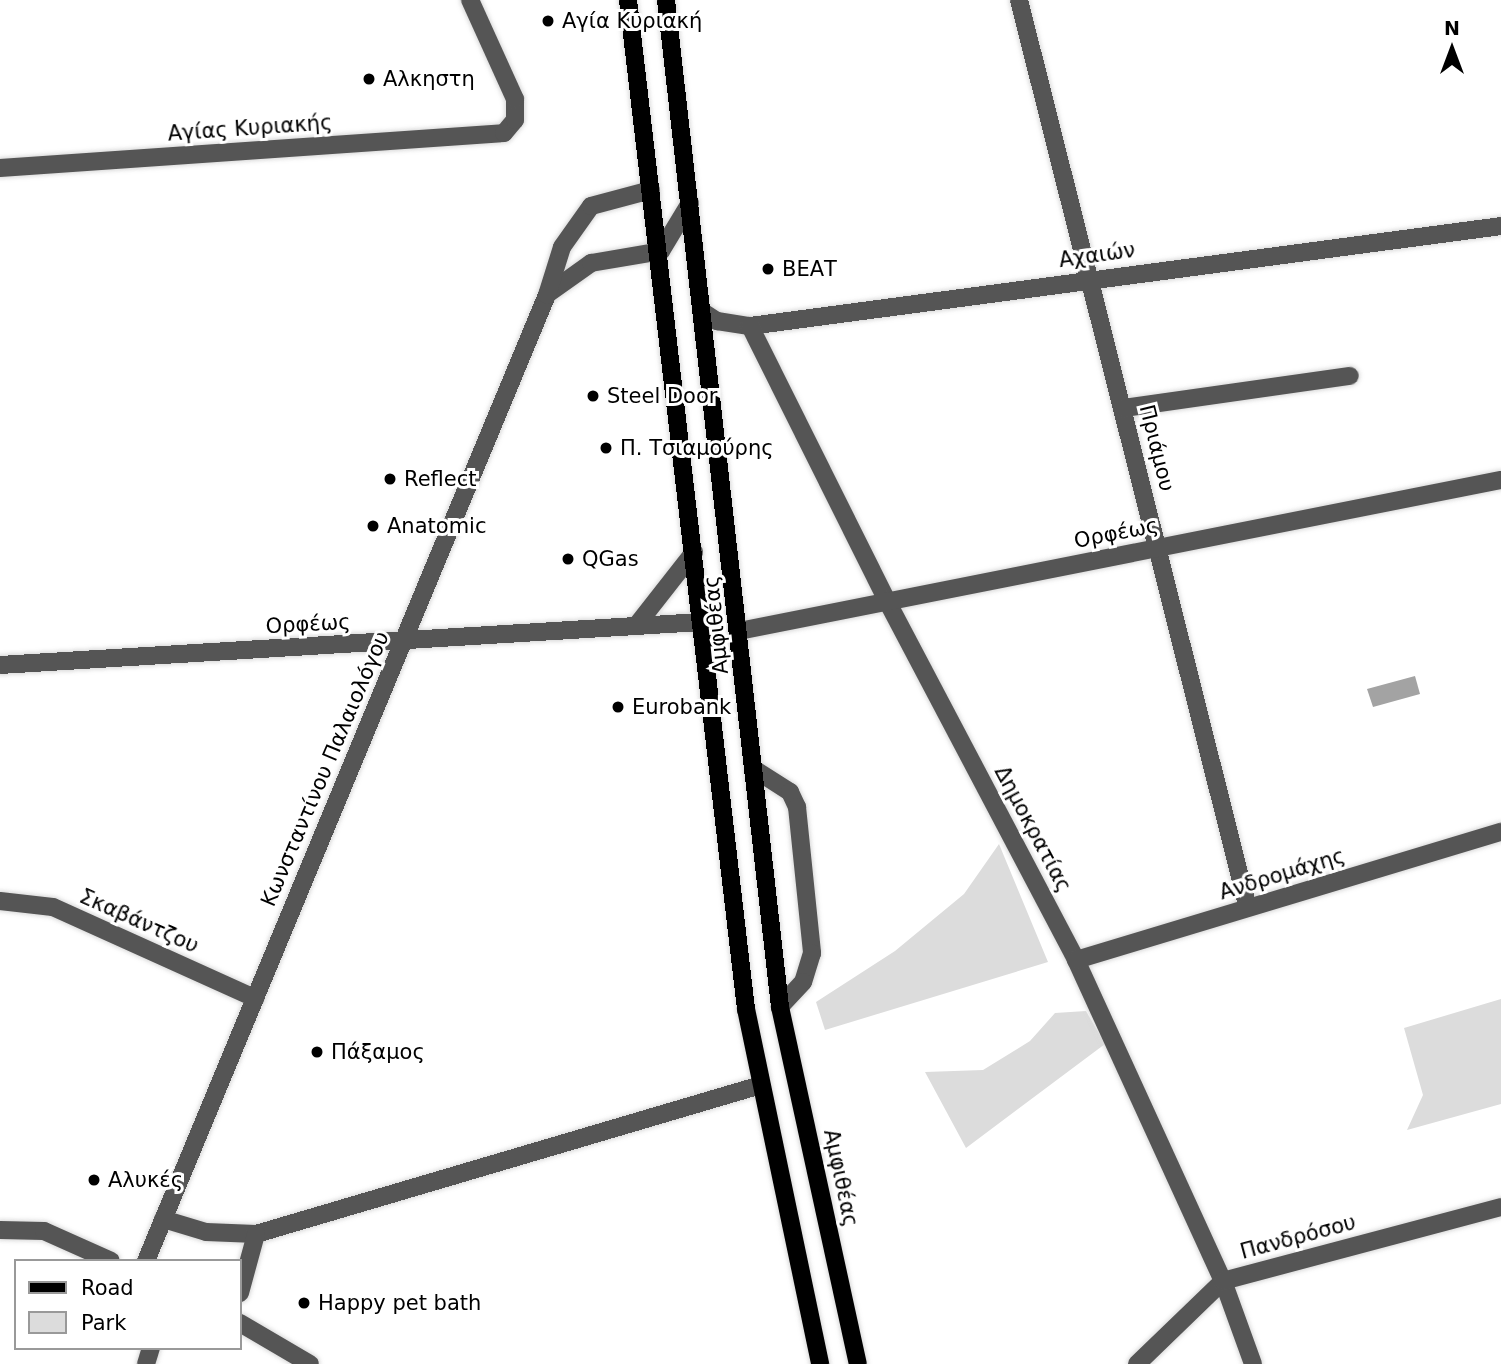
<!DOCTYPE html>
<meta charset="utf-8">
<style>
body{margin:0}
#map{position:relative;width:1501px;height:1364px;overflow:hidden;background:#fff;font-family:"DejaVu Sans",sans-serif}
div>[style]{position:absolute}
.green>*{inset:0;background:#dcdcdc}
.water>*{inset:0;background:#a3a3a3}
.roads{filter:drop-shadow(0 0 2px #dbdbdb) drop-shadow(0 0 2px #dbdbdb)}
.minor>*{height:18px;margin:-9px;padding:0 9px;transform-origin:9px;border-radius:9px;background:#555}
.major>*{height:18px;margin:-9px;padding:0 9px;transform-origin:9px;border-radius:9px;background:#000}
.dots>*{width:19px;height:19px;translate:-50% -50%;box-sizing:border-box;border:4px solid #fff;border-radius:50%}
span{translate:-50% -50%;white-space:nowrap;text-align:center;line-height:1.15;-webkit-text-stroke:6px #fff;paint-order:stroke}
.poi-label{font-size:21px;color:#000}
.left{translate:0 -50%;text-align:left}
.street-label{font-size:21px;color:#000}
.legend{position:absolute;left:14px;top:1259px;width:228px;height:91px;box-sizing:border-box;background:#fff;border:2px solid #999;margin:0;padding:9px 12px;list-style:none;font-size:21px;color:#000}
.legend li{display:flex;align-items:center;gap:14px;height:35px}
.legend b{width:35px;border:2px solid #999}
.north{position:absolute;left:1417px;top:14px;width:70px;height:70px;-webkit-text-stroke:5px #fff;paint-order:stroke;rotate:0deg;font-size:19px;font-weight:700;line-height:28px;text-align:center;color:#000}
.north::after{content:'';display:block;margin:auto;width:24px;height:32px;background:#000;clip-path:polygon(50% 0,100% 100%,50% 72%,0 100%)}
</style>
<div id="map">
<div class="green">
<div style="clip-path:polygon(999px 844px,1048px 962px,825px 1030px,816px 1002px,895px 951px,964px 894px)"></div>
<div style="clip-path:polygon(1501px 999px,1501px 1104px,1407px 1130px,1423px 1095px,1404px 1028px)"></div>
<div style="clip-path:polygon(1086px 1011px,1105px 1044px,966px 1148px,925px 1072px,983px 1070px,1030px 1041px,1055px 1013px)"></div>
</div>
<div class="water">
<div style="clip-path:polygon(1415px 676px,1420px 694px,1373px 707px,1367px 689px)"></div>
</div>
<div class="roads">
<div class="minor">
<div style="left:1019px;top:0;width:936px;rotate:75.85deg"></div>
<div style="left:0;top:168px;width:505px;rotate:-3.97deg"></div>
<div style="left:504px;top:133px;width:17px;rotate:-50deg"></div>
<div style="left:515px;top:120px;width:21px;rotate:-90deg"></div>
<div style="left:515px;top:99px;width:109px;rotate:-114.4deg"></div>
<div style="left:549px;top:293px;width:52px;rotate:-35.5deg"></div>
<div style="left:591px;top:263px;width:71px;rotate:-9.7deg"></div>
<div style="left:661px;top:251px;width:56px;rotate:-58.9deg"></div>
<div style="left:703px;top:312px;width:17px;rotate:33deg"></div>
<div style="left:717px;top:321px;width:33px;rotate:9deg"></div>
<div style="left:750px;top:326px;width:758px;rotate:-7.58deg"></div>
<div style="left:750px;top:326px;width:307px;rotate:63.5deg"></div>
<div style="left:887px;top:601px;width:406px;rotate:62.2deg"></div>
<div style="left:1076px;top:960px;width:353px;rotate:65.4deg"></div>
<div style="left:1223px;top:1281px;width:88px;rotate:70.1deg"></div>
<div style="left:1124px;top:408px;width:228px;rotate:-8.1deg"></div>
<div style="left:636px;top:626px;width:94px;rotate:-51.9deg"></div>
<div style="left:739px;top:631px;width:777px;rotate:-11.21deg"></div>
<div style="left:0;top:665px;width:703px;rotate:-3.51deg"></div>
<div style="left:754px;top:769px;width:43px;rotate:32.6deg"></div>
<div style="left:790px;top:792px;width:17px;rotate:65deg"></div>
<div style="left:797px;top:807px;width:147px;rotate:84.1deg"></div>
<div style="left:812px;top:953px;width:30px;rotate:107deg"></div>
<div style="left:803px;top:982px;width:34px;rotate:133deg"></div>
<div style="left:0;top:901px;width:53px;rotate:6.5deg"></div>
<div style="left:53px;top:907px;width:222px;rotate:24.3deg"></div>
<div style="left:1076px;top:960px;width:444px;rotate:-16.8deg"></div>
<div style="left:163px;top:1219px;width:45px;rotate:16.8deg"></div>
<div style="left:206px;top:1232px;width:50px;rotate:2.3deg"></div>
<div style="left:256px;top:1234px;width:527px;rotate:-16.44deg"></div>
<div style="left:0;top:1230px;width:44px;rotate:1.3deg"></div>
<div style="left:44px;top:1231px;width:73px;rotate:24.1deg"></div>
<div style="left:146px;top:1261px;width:1046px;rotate:-67.46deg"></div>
<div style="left:547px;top:295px;width:50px;rotate:-72.6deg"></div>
<div style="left:562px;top:247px;width:50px;rotate:-54.7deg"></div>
<div style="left:591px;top:206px;width:62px;rotate:-14.9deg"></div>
<div style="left:240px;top:1293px;width:61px;rotate:-74.8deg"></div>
<div style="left:240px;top:1323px;width:81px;rotate:30.4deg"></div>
<div style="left:146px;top:1364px;width:17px;rotate:-73deg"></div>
<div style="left:1137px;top:1364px;width:120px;rotate:-44deg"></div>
<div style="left:1223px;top:1281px;width:288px;rotate:-14.9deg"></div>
</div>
<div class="major">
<div style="left:628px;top:0;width:1016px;rotate:83.33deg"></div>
<div style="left:746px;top:1009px;width:363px;rotate:78.2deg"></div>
<div style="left:666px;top:0;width:1013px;rotate:83.54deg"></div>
<div style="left:780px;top:1007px;width:365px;rotate:77.7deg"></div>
</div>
</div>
<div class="dots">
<div style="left:548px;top:21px;background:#000"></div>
<div style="left:369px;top:79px;background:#000"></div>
<div style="left:768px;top:269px;background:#000"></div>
<div style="left:593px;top:396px;background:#000"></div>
<div style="left:606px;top:448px;background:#000"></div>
<div style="left:390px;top:479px;background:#000"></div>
<div style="left:373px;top:526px;background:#000"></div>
<div style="left:568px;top:559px;background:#000"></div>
<div style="left:618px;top:707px;background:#000"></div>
<div style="left:317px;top:1052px;background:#000"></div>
<div style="left:94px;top:1180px;background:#000"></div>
<div style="left:304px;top:1303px;background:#000"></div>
</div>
<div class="poi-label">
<span class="left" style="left:562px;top:21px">Αγία Κυριακή</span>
<span class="left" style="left:383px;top:79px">Αλκηστη</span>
<span class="left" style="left:782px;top:269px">ΒΕΑΤ</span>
<span class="left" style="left:607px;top:396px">Steel Door</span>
<span class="left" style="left:620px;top:448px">Π. Τσιαμούρης</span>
<span class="left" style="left:404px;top:479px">Reflect</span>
<span class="left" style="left:387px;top:526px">Anatomic</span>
<span class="left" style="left:582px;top:559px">QGas</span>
<span class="left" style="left:632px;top:707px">Eurobank</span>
<span class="left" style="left:331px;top:1052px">Πάξαμος</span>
<span class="left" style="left:108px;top:1180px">Αλυκές</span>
<span class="left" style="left:318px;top:1303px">Happy pet bath</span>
</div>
<div class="street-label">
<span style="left:250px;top:128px;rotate:-4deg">Αγίας Κυριακής</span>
<span style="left:1097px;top:255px;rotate:-8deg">Αχαιών</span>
<span style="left:1157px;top:448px;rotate:76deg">Πριάμου</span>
<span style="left:1116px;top:533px;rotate:-11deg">Ορφέως</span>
<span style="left:308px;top:624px;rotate:-3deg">Ορφέως</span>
<span style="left:716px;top:625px;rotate:-96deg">Αμφιθέας</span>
<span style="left:325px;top:769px;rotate:-67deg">Κωνσταντίνου Παλαιολόγου</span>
<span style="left:1033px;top:829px;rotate:62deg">Δημοκρατίας</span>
<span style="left:1282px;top:874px;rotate:-17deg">Ανδρομάχης</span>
<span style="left:139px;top:921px;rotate:24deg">Σκαβάντζου</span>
<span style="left:841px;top:1178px;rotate:78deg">Αμφιθέας</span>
<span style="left:1298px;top:1237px;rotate:-15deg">Πανδρόσου</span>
</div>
<ul class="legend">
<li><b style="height:9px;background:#000"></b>Road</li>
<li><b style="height:19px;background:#dcdcdc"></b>Park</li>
</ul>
<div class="north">N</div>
</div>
